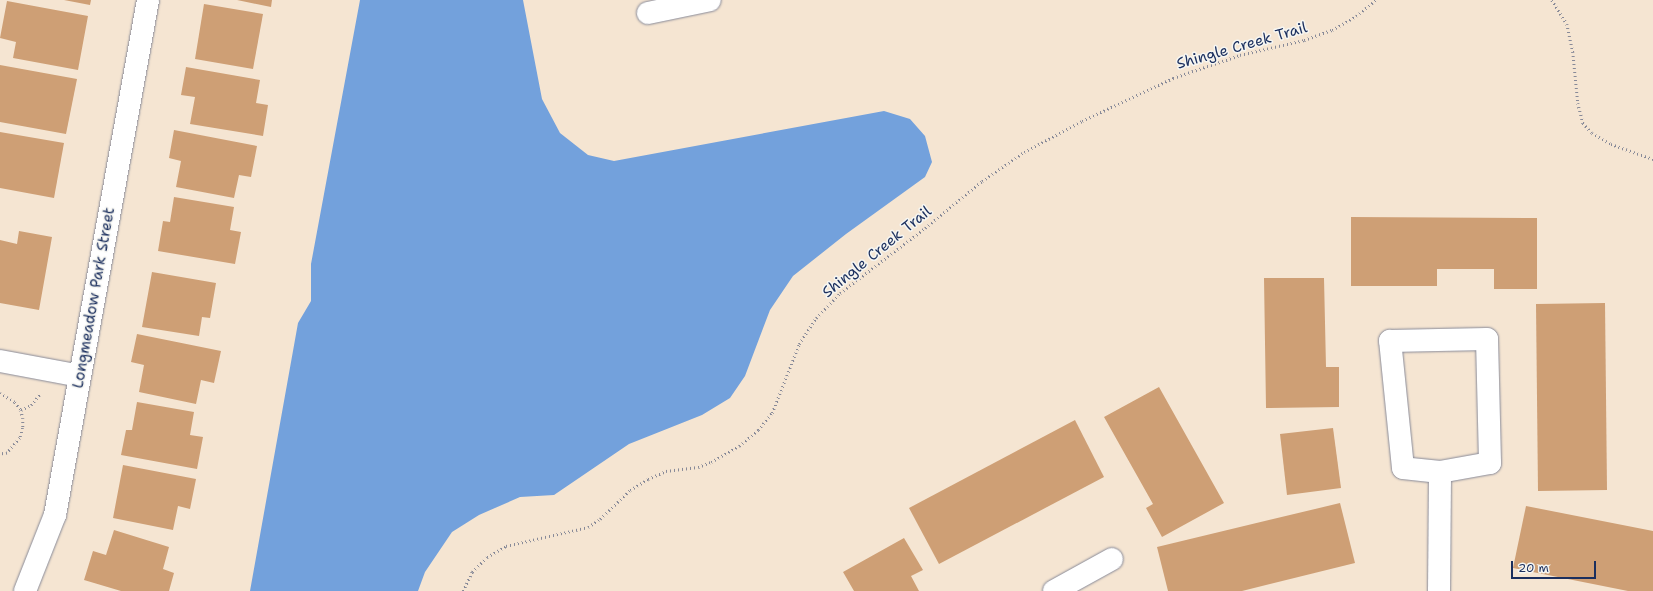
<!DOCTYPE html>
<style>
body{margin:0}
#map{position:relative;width:1653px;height:591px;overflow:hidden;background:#f5e5d2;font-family:"Shantell Sans",sans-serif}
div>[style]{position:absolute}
.water>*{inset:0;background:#73a1dc}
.building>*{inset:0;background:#ce9f75}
.path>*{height:2.5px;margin-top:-1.25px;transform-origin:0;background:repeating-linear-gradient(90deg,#888a98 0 1px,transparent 0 4px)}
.roads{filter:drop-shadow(0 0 1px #888a98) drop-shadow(0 0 1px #888a98)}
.minor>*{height:22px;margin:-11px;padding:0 11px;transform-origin:11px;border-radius:11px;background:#fff}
span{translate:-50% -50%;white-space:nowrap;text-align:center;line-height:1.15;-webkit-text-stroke:3px #f6f6f2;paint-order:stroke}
.street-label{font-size:15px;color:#1b2f5e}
.scale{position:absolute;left:1511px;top:561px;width:85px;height:18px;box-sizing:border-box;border:2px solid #1b2f5e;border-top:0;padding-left:5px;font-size:12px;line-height:14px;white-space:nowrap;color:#1b2f5e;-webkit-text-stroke:3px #f6f6f2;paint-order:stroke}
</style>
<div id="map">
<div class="water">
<div style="clip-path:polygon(360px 0,523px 0,542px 99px,560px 133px,588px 155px,614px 161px,884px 111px,910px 119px,925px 136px,932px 162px,925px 177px,846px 234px,793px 276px,770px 310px,745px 376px,730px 398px,702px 415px,629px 444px,554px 495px,520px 497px,479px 515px,452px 532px,425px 572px,418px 591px,250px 591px,298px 323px,311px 301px,311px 264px)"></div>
</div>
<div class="building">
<div style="clip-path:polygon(64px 0,91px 0,90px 5px)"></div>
<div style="clip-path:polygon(237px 0,272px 0,271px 7px)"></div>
<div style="clip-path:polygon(7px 1px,88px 16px,78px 70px,13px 58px,16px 42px,0 38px)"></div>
<div style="clip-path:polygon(204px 4px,263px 14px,253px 69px,195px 59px)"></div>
<div style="clip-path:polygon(0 65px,77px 79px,66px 134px,0 122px)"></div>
<div style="clip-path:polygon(186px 67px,260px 80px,256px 103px,268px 105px,263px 136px,190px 124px,195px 97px,181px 95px)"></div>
<div style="clip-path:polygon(174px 130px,257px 146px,251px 177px,239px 175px,234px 198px,176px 187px,181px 161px,169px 158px)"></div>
<div style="clip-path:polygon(0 132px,64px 143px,54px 198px,0 188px)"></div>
<div style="clip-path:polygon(174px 197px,234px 207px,230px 230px,241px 232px,235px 264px,158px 251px,163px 221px,170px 222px)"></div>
<div style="clip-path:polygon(1351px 217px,1537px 218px,1537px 289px,1494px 289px,1494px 269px,1437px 269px,1437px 286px,1351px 286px)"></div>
<div style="clip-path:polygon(19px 231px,52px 237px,39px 310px,0 303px,0 240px,17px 244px)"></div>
<div style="clip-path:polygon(152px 272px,216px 283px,210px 318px,202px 317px,199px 336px,142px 327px)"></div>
<div style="clip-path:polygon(1264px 278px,1324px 278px,1326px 367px,1339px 367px,1339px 407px,1266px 408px)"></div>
<div style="clip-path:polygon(1605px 303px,1607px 490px,1538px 491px,1536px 304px)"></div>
<div style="clip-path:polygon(137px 334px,221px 351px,214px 383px,201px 380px,196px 404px,139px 392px,144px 365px,131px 362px)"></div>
<div style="clip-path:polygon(1159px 387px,1224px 503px,1162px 537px,1146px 508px,1153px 504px,1104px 417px)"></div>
<div style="clip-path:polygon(137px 402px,194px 412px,190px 435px,203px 437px,197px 469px,121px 455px,126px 430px,132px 430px)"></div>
<div style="clip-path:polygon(1075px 420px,1104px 477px,939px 564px,909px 508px)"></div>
<div style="clip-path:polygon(1333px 428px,1341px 488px,1287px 495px,1280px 434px)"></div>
<div style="clip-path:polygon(123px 465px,196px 479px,190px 509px,178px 506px,173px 530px,113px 518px)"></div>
<div style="clip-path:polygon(1340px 503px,1355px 563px,1242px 591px,1168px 591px,1157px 547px)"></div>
<div style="clip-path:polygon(1526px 506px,1653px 531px,1653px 591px,1628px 591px,1513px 568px)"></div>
<div style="clip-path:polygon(114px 530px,169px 547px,163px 569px,174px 573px,169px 591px,121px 591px,84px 580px,93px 551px,106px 555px)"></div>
<div style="clip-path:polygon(904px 538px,923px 570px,911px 576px,919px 591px,854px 591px,843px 572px)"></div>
</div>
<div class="path">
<div style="left:1552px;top:0;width:28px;rotate:58deg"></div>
<div style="left:1567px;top:24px;width:29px;rotate:78deg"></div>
<div style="left:1573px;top:52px;width:51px;rotate:84.4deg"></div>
<div style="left:1578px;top:103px;width:21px;rotate:76deg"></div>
<div style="left:1583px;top:123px;width:13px;rotate:48deg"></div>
<div style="left:1592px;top:133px;width:22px;rotate:30deg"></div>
<div style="left:1611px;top:144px;width:45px;rotate:19.7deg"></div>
<div style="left:0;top:393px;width:17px;rotate:31deg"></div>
<div style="left:15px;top:402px;width:10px;rotate:53deg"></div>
<div style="left:21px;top:410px;width:8px;rotate:76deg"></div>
<div style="left:23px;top:418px;width:10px;rotate:90deg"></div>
<div style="left:23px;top:428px;width:10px;rotate:107deg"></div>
<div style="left:20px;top:438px;width:20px;rotate:131deg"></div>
<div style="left:7px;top:453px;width:7px;rotate:172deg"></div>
<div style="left:21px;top:410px;width:11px;rotate:-27deg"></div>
<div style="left:31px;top:405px;width:14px;rotate:-51deg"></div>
<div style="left:463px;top:591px;width:21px;rotate:-65deg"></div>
<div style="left:472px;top:572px;width:21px;rotate:-45deg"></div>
<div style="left:487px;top:557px;width:22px;rotate:-30deg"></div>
<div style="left:506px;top:546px;width:84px;rotate:-13deg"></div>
<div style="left:588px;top:527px;width:14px;rotate:-34deg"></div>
<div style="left:600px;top:519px;width:42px;rotate:-44deg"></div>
<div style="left:630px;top:490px;width:21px;rotate:-31deg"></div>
<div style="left:648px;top:479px;width:20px;rotate:-24deg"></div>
<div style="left:666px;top:471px;width:32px;rotate:-7deg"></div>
<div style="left:698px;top:467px;width:14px;rotate:-21deg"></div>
<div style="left:711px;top:462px;width:32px;rotate:-30deg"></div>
<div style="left:739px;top:446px;width:25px;rotate:-40deg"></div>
<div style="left:758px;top:430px;width:22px;rotate:-51deg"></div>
<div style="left:772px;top:413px;width:74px;rotate:-68.6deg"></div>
<div style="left:799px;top:344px;width:31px;rotate:-57deg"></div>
<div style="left:816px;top:318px;width:35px;rotate:-46deg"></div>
<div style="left:840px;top:293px;width:107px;rotate:-37.4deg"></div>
<div style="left:925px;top:228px;width:74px;rotate:-39.5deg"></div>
<div style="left:982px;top:181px;width:51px;rotate:-34.6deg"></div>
<div style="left:1024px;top:152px;width:66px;rotate:-28.1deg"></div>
<div style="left:1082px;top:121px;width:101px;rotate:-25.3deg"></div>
<div style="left:1173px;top:78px;width:71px;rotate:-18.9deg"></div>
<div style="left:1240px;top:55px;width:66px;rotate:-13.2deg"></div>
<div style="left:1304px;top:40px;width:30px;rotate:-20deg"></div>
<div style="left:1332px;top:30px;width:28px;rotate:-30deg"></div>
<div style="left:1356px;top:16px;width:26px;rotate:-39deg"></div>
</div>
<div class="roads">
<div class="minor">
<div style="left:648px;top:13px;width:63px;rotate:-11.8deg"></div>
<div style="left:1487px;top:339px;width:124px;rotate:88.6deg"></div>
<div style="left:1490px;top:463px;width:51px;rotate:169.8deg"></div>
<div style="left:1440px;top:472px;width:37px;rotate:-174deg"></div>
<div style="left:1403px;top:468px;width:128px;rotate:-95.8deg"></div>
<div style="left:1390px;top:341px;width:97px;rotate:-1.2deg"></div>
<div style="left:0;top:361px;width:81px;rotate:10.6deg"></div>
<div style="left:25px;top:591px;width:82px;rotate:-68.5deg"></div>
<div style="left:55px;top:515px;width:523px;rotate:-79.76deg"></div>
<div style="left:1054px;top:591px;width:66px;rotate:-28.9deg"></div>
<div style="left:1439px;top:591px;width:119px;rotate:-89.5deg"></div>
</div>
</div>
<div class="street-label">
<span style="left:1242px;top:46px;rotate:-16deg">Shingle Creek Trail</span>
<span style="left:877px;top:252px;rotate:-39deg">Shingle Creek Trail</span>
<span style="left:94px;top:298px;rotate:-80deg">Longmeadow Park Street</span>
</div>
<div class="scale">20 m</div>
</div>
